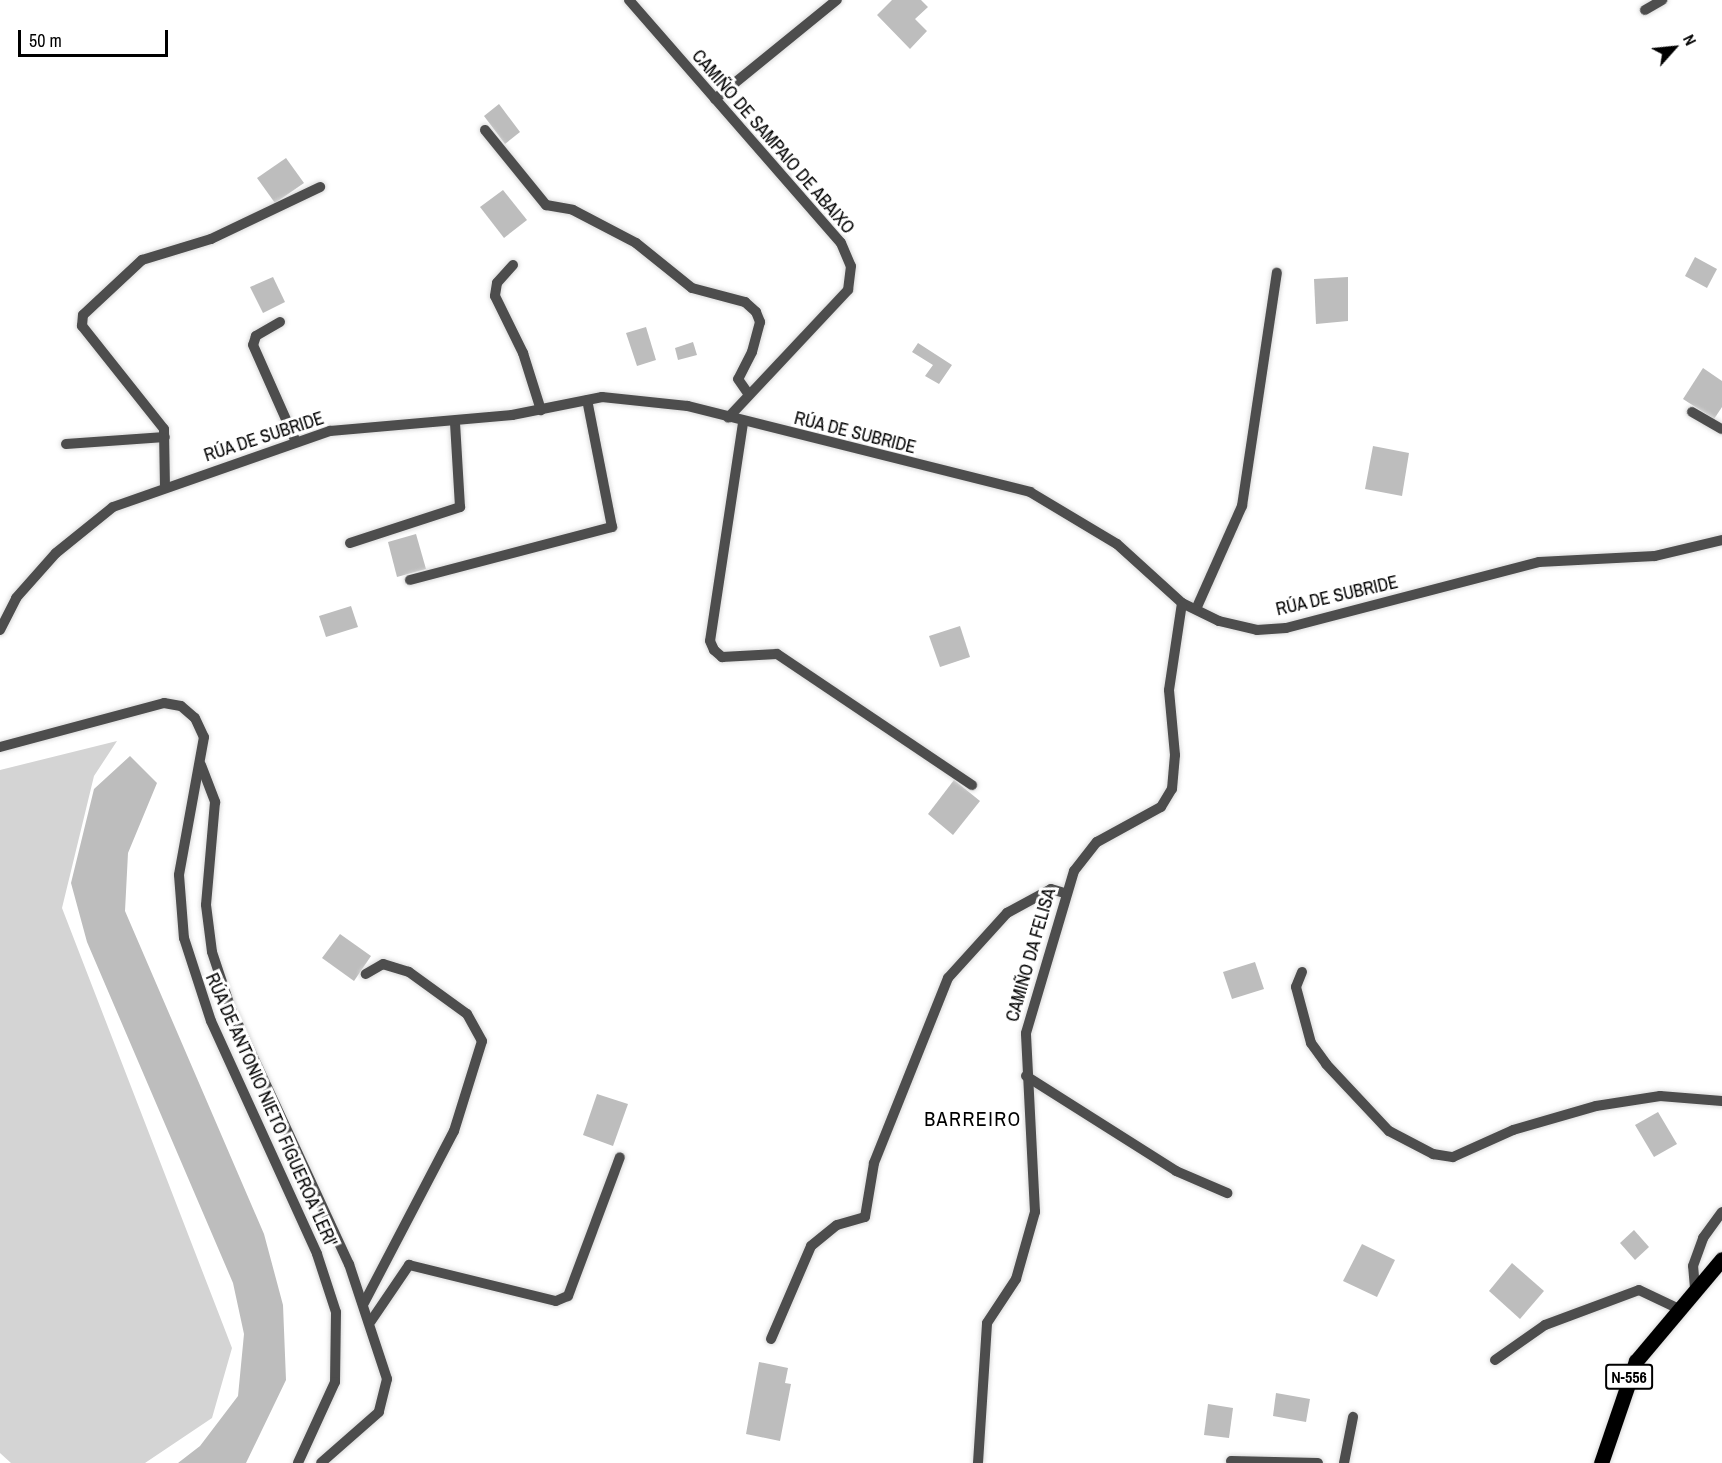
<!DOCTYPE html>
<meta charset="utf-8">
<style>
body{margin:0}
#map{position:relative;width:1722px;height:1463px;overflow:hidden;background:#fff;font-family:"Archivo Narrow",sans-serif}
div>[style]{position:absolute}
.green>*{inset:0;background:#d4d4d4}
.building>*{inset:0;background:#bdbdbd}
.roads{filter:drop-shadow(0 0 2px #dbdbdb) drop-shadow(0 0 2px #dbdbdb)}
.minor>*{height:10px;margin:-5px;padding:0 5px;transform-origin:5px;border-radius:5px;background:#4d4d4d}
.major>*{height:15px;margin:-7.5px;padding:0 7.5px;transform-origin:7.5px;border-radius:7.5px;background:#000}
span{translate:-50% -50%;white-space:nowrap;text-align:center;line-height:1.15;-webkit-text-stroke:6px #fff;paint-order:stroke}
.shield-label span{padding:2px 4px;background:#fff;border:2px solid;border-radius:4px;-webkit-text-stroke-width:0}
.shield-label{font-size:16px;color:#000;font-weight:700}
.street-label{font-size:18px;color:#000}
.neighbourhood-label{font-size:20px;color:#000;letter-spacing:1.5px}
.north{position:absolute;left:1644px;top:18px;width:60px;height:60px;-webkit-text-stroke:4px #fff;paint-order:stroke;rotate:63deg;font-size:16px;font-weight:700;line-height:24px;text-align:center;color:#000}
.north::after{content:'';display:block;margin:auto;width:21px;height:27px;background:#000;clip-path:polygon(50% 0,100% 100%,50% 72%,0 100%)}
.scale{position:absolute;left:18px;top:30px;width:150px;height:27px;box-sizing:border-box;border:3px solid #000;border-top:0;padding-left:8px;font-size:18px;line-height:21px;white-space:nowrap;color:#000;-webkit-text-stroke:4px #fff;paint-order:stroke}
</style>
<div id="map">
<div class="green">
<div style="clip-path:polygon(117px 741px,94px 776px,62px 908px,232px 1348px,212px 1418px,145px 1463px,11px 1463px,0 1453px,0 770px)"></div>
</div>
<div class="building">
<div style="clip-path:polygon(892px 0,921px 0,928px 7px,915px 19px,927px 31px,910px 49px,877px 15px)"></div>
<div style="clip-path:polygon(499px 104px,520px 132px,505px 144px,484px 116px)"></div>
<div style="clip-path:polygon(286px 158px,304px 183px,275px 203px,257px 178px)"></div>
<div style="clip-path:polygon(503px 190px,527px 220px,504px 238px,480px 207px)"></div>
<div style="clip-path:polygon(1695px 257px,1717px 269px,1707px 288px,1685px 276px)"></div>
<div style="clip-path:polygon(273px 277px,285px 302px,263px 313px,250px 287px)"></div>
<div style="clip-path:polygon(1348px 277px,1348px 321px,1316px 324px,1314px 279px)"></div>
<div style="clip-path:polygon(646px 327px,656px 360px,637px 366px,626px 333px)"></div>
<div style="clip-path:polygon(693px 342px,697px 355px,678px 360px,675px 348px)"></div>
<div style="clip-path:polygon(918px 343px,952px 365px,939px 384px,925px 376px,933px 365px,912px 352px)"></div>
<div style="clip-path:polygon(1703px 368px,1722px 381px,1722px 407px,1714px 419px,1683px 399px)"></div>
<div style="clip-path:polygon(1373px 446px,1409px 453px,1402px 496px,1365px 489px)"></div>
<div style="clip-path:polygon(416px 534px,426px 569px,397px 577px,388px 542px)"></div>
<div style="clip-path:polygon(351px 606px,358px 627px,326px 637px,319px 616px)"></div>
<div style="clip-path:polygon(960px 626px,970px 657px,940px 667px,929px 636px)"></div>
<div style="clip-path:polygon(130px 756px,157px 783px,128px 853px,125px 911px,264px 1234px,283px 1305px,286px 1380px,246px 1463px,178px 1463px,200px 1446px,238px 1396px,244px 1334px,233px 1283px,87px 942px,71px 883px,94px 789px)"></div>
<div style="clip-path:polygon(954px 780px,980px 801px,953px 835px,928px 814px)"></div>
<div style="clip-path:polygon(340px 934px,371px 956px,354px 981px,322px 958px)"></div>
<div style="clip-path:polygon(1255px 962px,1264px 989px,1232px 999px,1223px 972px)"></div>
<div style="clip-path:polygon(597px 1094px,628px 1104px,613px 1146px,583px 1135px)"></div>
<div style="clip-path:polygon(1658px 1112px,1677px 1144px,1654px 1157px,1635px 1125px)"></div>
<div style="clip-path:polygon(1634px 1230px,1649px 1247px,1635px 1260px,1620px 1243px)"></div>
<div style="clip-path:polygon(1362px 1244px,1395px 1260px,1377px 1297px,1343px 1281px)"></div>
<div style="clip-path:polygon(1512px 1263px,1544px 1291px,1520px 1319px,1489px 1291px)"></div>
<div style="clip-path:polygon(759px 1362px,788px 1368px,785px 1383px,791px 1384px,780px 1441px,746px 1434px)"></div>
<div style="clip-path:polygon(1276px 1393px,1310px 1399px,1306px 1422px,1273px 1416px)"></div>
<div style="clip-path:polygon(1208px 1404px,1233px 1408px,1229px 1438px,1204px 1435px)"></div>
</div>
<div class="roads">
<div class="minor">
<div style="left:629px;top:0;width:322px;rotate:48.9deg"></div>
<div style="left:841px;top:243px;width:25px;rotate:67deg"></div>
<div style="left:851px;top:266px;width:24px;rotate:97deg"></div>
<div style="left:848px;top:290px;width:175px;rotate:133.2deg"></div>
<div style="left:1645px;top:10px;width:20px;rotate:-30deg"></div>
<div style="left:715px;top:99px;width:157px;rotate:-39.1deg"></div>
<div style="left:485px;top:130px;width:97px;rotate:50.9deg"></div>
<div style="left:546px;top:205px;width:27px;rotate:10deg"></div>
<div style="left:573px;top:210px;width:71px;rotate:27.6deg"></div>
<div style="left:636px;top:243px;width:72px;rotate:38.8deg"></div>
<div style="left:692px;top:288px;width:55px;rotate:14.8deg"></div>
<div style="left:745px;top:302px;width:15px;rotate:42deg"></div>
<div style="left:756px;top:312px;width:11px;rotate:68deg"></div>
<div style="left:760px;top:322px;width:31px;rotate:105deg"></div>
<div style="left:752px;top:352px;width:30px;rotate:117deg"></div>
<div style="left:738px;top:379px;width:19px;rotate:55deg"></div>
<div style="left:513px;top:265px;width:24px;rotate:132deg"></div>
<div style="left:497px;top:283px;width:13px;rotate:99deg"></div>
<div style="left:495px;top:296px;width:64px;rotate:63.8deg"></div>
<div style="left:523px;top:353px;width:60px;rotate:72.5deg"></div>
<div style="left:280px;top:322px;width:28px;rotate:150deg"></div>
<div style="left:256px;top:336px;width:9px;rotate:108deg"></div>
<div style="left:253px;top:345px;width:104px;rotate:66.1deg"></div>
<div style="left:1692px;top:412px;width:34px;rotate:30deg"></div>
<div style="left:743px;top:423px;width:220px;rotate:98.6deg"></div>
<div style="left:710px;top:641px;width:10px;rotate:66deg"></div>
<div style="left:714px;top:650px;width:11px;rotate:41deg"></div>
<div style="left:722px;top:657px;width:55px;rotate:-3.1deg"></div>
<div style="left:777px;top:654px;width:235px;rotate:33.9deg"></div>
<div style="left:66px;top:444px;width:99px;rotate:-4deg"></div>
<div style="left:165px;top:488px;width:59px;rotate:-91deg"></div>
<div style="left:164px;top:429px;width:132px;rotate:-128.5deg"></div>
<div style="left:82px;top:326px;width:11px;rotate:-85deg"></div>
<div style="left:83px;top:315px;width:81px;rotate:-43deg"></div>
<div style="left:142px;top:260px;width:72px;rotate:-16.9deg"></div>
<div style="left:211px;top:239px;width:121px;rotate:-25.5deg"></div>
<div style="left:350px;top:543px;width:116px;rotate:-18.1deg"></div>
<div style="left:460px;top:507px;width:84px;rotate:-93.4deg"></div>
<div style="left:410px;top:580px;width:209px;rotate:-14.7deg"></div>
<div style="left:612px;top:527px;width:129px;rotate:-101.1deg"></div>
<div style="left:1197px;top:607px;width:111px;rotate:-66deg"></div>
<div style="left:1242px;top:506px;width:236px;rotate:-81.5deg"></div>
<div style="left:0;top:630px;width:36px;rotate:-63deg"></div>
<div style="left:16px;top:598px;width:60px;rotate:-48.4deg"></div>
<div style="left:56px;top:553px;width:73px;rotate:-38.9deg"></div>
<div style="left:113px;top:507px;width:230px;rotate:-19.3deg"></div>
<div style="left:330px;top:431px;width:183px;rotate:-5deg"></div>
<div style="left:512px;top:415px;width:92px;rotate:-11.3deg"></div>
<div style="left:602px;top:397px;width:86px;rotate:6deg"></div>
<div style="left:688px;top:406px;width:353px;rotate:14.1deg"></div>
<div style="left:1030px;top:492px;width:101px;rotate:30.9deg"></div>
<div style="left:1117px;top:544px;width:88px;rotate:42.2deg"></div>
<div style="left:1182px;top:603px;width:41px;rotate:25.9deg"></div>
<div style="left:1219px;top:621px;width:39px;rotate:13deg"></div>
<div style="left:1257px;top:630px;width:29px;rotate:-4deg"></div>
<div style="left:1286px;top:628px;width:261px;rotate:-14.6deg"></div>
<div style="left:1539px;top:562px;width:116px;rotate:-3deg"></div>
<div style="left:1655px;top:556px;width:69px;rotate:-13.4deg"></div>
<div style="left:0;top:747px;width:170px;rotate:-15deg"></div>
<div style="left:164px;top:703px;width:17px;rotate:10deg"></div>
<div style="left:181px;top:706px;width:18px;rotate:41deg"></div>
<div style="left:195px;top:718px;width:21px;rotate:65deg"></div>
<div style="left:204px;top:737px;width:140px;rotate:100.3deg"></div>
<div style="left:179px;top:875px;width:63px;rotate:85.5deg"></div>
<div style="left:184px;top:938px;width:87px;rotate:72deg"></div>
<div style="left:211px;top:1021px;width:256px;rotate:65.5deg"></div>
<div style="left:317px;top:1254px;width:61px;rotate:71.9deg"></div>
<div style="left:336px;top:1312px;width:70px;rotate:90.8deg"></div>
<div style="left:335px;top:1382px;width:89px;rotate:114.6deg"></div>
<div style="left:201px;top:765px;width:40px;rotate:69deg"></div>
<div style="left:215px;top:802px;width:103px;rotate:95deg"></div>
<div style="left:206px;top:905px;width:47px;rotate:82.7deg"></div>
<div style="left:212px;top:952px;width:60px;rotate:71.6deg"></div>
<div style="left:231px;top:1009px;width:281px;rotate:65.2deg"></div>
<div style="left:349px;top:1264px;width:121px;rotate:71.7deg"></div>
<div style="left:387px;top:1379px;width:34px;rotate:104deg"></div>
<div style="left:379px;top:1412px;width:77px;rotate:138.7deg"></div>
<div style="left:1302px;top:972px;width:16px;rotate:112deg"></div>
<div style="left:1296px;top:987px;width:58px;rotate:75deg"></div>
<div style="left:1311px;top:1043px;width:26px;rotate:54deg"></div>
<div style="left:1326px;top:1064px;width:92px;rotate:46.8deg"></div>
<div style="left:1389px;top:1131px;width:50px;rotate:27.6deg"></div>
<div style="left:1433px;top:1154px;width:20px;rotate:9deg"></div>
<div style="left:1453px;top:1157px;width:66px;rotate:-24.2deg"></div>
<div style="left:1513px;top:1130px;width:86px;rotate:-16.1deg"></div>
<div style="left:1596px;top:1106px;width:65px;rotate:-8.9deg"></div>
<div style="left:1660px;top:1096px;width:62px;rotate:4.6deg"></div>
<div style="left:1026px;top:1076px;width:178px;rotate:32.3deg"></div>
<div style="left:1176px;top:1171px;width:56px;rotate:23.3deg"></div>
<div style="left:1695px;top:1288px;width:22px;rotate:-95deg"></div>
<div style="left:1693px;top:1266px;width:30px;rotate:-70deg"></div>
<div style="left:1703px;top:1238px;width:32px;rotate:-54deg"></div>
<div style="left:364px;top:1303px;width:194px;rotate:-62.4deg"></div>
<div style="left:454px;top:1131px;width:94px;rotate:-72.7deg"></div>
<div style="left:482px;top:1041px;width:31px;rotate:-119deg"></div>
<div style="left:467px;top:1014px;width:72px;rotate:-144.1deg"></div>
<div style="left:409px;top:972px;width:27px;rotate:-163deg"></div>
<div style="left:383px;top:964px;width:20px;rotate:150deg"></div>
<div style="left:371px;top:1321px;width:68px;rotate:-55.8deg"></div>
<div style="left:409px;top:1265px;width:151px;rotate:13.8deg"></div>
<div style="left:556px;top:1301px;width:13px;rotate:-23deg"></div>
<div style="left:568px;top:1296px;width:148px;rotate:-69.5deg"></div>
<div style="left:771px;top:1339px;width:101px;rotate:-66.7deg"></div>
<div style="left:811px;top:1246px;width:33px;rotate:-39deg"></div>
<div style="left:837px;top:1225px;width:29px;rotate:-16deg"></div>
<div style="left:865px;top:1217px;width:55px;rotate:-80.5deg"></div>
<div style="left:874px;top:1163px;width:199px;rotate:-68.2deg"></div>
<div style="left:948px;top:978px;width:88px;rotate:-47.8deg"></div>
<div style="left:1007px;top:913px;width:50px;rotate:-28.6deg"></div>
<div style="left:1051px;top:889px;width:14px;rotate:17deg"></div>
<div style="left:1495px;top:1360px;width:61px;rotate:-35deg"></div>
<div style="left:1545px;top:1325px;width:100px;rotate:-20.4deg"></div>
<div style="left:1639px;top:1290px;width:42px;rotate:25.3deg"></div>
<div style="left:1231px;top:1461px;width:87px;rotate:1.3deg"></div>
<div style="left:978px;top:1463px;width:140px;rotate:-86.3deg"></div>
<div style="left:987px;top:1323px;width:53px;rotate:-56.6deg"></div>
<div style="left:1016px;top:1279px;width:70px;rotate:-74.2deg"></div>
<div style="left:1035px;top:1212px;width:179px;rotate:-92.9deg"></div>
<div style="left:1026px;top:1033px;width:169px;rotate:-73.5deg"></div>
<div style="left:1074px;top:871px;width:37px;rotate:-52deg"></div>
<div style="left:1097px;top:842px;width:73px;rotate:-28.7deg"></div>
<div style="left:1161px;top:807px;width:21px;rotate:-59deg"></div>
<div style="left:1172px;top:789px;width:34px;rotate:-85deg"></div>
<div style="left:1175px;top:755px;width:65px;rotate:-95.3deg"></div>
<div style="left:1169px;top:690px;width:88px;rotate:-81.5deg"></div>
<div style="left:1344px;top:1463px;width:47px;rotate:-78.9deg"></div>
</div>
<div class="major">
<div style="left:1601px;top:1463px;width:108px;rotate:-71.1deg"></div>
<div style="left:1636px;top:1361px;width:133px;rotate:-49.9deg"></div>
</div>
</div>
<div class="shield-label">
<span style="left:1629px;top:1377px">N-556</span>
</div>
<div class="street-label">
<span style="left:773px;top:142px;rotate:49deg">CAMIÑO DE SAMPAIO DE ABAIXO</span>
<span style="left:855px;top:433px;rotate:14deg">RÚA DE SUBRIDE</span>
<span style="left:264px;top:437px;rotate:-18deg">RÚA DE SUBRIDE</span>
<span style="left:1337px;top:596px;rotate:-13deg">RÚA DE SUBRIDE</span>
<span style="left:1031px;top:955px;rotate:-74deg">CAMIÑO DA FELISA</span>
<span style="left:271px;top:1110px;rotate:66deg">RÚA DE ANTONIO NIETO FIGUEROA 'LERI'</span>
</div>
<div class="neighbourhood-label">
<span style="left:973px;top:1118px">BARREIRO</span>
</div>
<div class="north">N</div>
<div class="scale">50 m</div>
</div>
